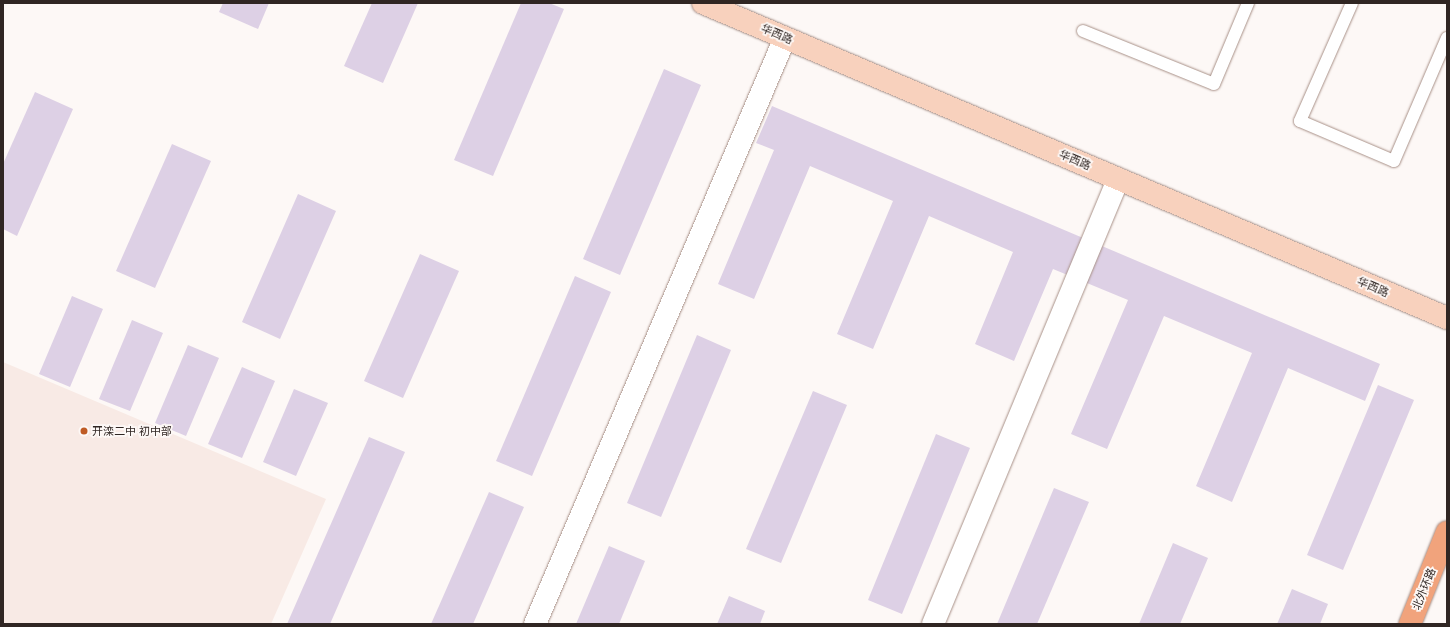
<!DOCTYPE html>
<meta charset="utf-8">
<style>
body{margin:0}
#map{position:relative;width:1450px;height:627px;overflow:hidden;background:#fdf8f6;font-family:"PT Sans","Noto Sans SC",sans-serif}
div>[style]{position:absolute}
.built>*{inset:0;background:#f8eae5}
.building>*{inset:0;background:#ddd0e5}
.roads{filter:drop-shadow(0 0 1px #a89087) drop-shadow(0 0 1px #a89087)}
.lane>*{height:12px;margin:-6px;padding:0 6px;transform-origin:6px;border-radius:6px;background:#fff}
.street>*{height:22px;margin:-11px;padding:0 11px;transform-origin:11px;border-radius:11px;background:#fff}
.secondary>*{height:22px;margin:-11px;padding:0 11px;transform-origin:11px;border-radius:11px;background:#f8d1bd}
.primary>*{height:22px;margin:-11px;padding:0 11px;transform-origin:11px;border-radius:11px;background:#f1a37c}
.dots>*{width:11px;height:11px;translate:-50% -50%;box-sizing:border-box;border:2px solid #fdf8f6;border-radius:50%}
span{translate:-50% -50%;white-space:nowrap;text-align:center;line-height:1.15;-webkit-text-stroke:3.5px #fdf8f6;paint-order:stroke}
.street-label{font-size:11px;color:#302623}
.poi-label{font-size:11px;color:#302623}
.left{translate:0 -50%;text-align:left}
.frame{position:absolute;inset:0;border:4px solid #302623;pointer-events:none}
</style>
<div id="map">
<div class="built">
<div style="clip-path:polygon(3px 362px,326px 499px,271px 624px,3px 624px)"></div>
</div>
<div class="building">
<div style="clip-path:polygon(223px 3px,269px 3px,258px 29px,219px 12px)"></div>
<div style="clip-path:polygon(372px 3px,418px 3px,383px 83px,344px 66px)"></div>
<div style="clip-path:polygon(521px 3px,549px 3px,564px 9px,493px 176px,454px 160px)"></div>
<div style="clip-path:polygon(664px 69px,701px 85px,620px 275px,583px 259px)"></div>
<div style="clip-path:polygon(35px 92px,73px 109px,17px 236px,3px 229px,3px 164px)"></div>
<div style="clip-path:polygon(772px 106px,1380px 364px,1365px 401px,1288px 368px,1232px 502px,1196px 486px,1252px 353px,1164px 316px,1107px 449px,1071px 434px,1128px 300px,1053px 269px,1014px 361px,975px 344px,1013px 252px,929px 216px,873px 349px,837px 334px,893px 201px,810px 166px,754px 299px,718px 284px,774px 150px,756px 143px)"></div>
<div style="clip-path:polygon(172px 144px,211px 161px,155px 288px,116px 271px)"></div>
<div style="clip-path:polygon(298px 194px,336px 211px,280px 339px,242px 322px)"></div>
<div style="clip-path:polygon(420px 254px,459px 271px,403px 398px,364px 381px)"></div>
<div style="clip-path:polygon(575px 276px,611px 292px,532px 476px,496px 461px)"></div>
<div style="clip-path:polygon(72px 296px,103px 309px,70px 387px,39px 374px)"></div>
<div style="clip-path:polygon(132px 320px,163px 333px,130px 411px,99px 399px)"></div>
<div style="clip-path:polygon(697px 335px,731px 350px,661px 517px,627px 503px)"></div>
<div style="clip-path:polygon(188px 345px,219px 358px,186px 436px,155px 423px)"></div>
<div style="clip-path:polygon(242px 367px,275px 381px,242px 458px,208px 444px)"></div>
<div style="clip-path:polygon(1378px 385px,1414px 400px,1343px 570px,1307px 555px)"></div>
<div style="clip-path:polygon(294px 389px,328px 403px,296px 476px,263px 462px)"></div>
<div style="clip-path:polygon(813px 391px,847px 405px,781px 563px,746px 549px)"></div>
<div style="clip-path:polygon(936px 434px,970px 448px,902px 614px,868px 600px)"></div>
<div style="clip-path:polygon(369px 437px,405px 452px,330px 624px,287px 624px)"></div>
<div style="clip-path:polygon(1054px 488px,1089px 502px,1037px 624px,997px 624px)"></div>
<div style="clip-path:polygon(489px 492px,524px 507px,473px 624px,431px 624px)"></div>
<div style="clip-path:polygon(1173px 543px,1208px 558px,1180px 624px,1139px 624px)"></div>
<div style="clip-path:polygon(609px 546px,645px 561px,619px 624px,576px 624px)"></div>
<div style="clip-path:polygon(1292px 589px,1328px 604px,1320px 624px,1277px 624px)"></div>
<div style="clip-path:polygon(729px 596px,765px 611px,760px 624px,717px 624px)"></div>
</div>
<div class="roads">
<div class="lane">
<div style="left:1352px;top:3px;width:129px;rotate:113.8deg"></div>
<div style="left:1300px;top:121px;width:102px;rotate:23.1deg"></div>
<div style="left:1394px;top:161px;width:134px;rotate:-66.7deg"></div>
<div style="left:1083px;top:31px;width:141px;rotate:22deg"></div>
<div style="left:1214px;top:84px;width:88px;rotate:-67.2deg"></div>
</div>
<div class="street">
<div style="left:535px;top:624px;width:637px;rotate:-66.9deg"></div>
<div style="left:933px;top:624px;width:482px;rotate:-67.4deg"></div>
</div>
<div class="secondary">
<div style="left:703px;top:3px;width:808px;rotate:22.95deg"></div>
</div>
<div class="primary">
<div style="left:1410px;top:624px;width:99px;rotate:-68.1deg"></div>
</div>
</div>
<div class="dots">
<div style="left:84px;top:431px;background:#bf5b25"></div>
</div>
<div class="street-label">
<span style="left:777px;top:34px;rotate:23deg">华西路</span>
<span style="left:1075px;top:160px;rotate:23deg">华西路</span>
<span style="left:1373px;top:287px;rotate:23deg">华西路</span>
<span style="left:1424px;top:589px;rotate:-68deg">北外环路</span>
</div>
<div class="poi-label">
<span class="left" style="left:92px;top:431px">开滦二中 初中部</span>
</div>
<div class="frame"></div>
</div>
